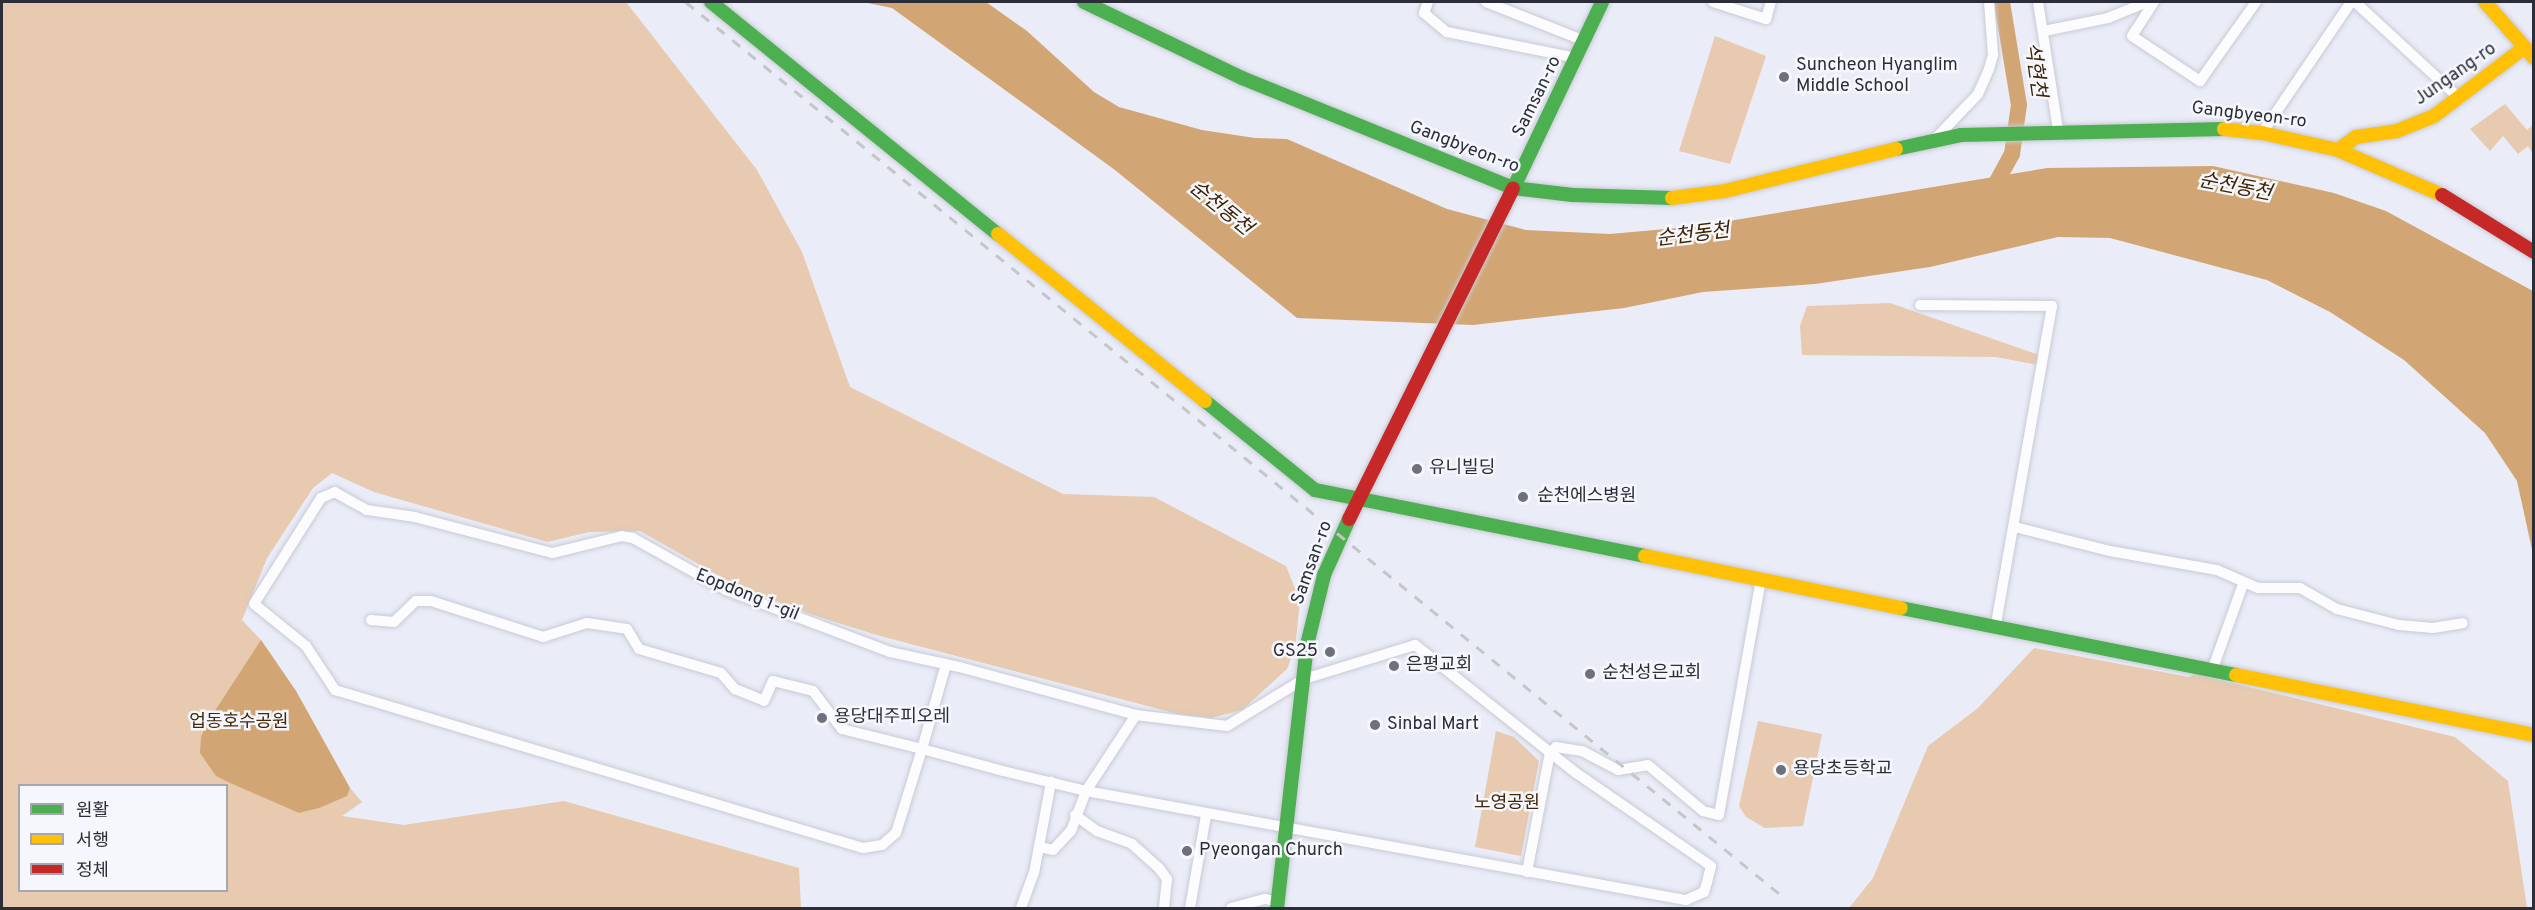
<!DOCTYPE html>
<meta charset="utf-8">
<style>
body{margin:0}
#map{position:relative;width:2535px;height:910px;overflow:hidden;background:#eaecf8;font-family:Overpass,"Noto Sans KR",sans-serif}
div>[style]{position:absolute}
.green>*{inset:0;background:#e7caaf}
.water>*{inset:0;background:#d2a674}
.river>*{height:16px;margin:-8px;padding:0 8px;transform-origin:8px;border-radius:8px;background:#d2a674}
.roads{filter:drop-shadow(0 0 2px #c8cad4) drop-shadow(0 0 2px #c8cad4)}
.street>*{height:10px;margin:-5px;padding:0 5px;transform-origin:5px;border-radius:5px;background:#fcfcfe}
.fast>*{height:14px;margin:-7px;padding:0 7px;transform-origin:7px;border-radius:7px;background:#4caf50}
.slow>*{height:14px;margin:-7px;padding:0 7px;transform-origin:7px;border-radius:7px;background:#ffc107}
.jam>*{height:14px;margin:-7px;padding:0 7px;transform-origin:7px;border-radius:7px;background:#c62828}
.rail>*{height:3px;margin-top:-1.5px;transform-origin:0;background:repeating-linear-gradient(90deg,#c5c6c9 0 10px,transparent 0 20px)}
.dots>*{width:16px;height:16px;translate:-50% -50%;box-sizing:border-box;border:3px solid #f5f7fc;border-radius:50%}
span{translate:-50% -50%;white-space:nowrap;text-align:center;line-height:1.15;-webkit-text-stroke:5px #f5f7fc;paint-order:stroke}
.poi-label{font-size:18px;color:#2b2e38}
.left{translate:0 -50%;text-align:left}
.right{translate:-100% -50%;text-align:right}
.street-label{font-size:18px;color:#2b2e38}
.park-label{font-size:18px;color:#432807}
.water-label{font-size:20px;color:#3d2302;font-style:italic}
.frame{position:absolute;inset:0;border:3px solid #2b2e38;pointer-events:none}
.legend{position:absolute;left:18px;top:784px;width:210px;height:108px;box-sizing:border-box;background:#f5f7fc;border:2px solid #a4a7ae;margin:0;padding:8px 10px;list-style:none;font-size:18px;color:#2b2e38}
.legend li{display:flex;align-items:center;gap:12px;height:30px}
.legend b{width:30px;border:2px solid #a4a7ae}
</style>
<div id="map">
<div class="green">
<div style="clip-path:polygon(evenodd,2px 2px,626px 2px,757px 170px,802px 252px,850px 387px,1063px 494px,1154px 497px,1286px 566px,1300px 601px,1295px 648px,1287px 669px,1242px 710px,1211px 718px,1178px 714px,880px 636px,813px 615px,734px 584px,640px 531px,589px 532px,548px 542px,374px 492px,332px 473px,313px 488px,267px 558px,242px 620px,261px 640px,296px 691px,350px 788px,362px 802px,342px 816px,404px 825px,564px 801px,799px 868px,801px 908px,2px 908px,2px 2px,20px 786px,226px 786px,226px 890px,20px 890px,20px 786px)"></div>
<div style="clip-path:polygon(1715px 36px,1766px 56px,1730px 164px,1679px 151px)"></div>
<div style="clip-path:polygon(2505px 104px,2527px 130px,2533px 125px,2533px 154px,2528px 146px,2518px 154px,2503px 136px,2490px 151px,2470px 129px)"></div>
<div style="clip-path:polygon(1890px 303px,2039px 355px,2038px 365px,1996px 357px,1802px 355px,1800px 326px,1807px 306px)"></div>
<div style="clip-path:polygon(2034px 648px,2189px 677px,2195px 674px,2455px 737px,2508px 781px,2527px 908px,1849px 908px,1873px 878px,1928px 746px,1978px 708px)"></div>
<div style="clip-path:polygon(1758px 721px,1822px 734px,1803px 826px,1765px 828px,1746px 817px,1739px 806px)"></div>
<div style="clip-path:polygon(1496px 731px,1514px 737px,1539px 761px,1521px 856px,1475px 847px)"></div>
</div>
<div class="water">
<div style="clip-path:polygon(863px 2px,986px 2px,1027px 31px,1094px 92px,1119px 107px,1202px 130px,1255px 138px,1287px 139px,1447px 209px,1526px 230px,1610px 234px,1699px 226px,2047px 168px,2213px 166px,2334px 193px,2386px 211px,2533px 291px,2533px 554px,2517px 481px,2485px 433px,2404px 360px,2330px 312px,2267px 280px,2110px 238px,2058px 237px,1930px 267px,1815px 284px,1703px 292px,1624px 308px,1473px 325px,1297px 318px,1115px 170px,892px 8px)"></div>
<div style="clip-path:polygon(261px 640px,296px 691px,350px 788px,347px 796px,319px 808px,299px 813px,228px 782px,216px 776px,200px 753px,201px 737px,207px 723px)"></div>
</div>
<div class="river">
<div style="left:1990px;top:194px;width:46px;rotate:-61.2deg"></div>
<div style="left:2012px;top:154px;width:49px;rotate:-81.9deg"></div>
<div style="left:2019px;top:105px;width:104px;rotate:-99.4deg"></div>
</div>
<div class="roads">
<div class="street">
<div style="left:1428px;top:2px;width:12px;rotate:110deg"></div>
<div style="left:1424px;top:13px;width:30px;rotate:40deg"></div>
<div style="left:1447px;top:32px;width:133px;rotate:11.3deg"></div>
<div style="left:1486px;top:2px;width:106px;rotate:21.5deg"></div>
<div style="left:1713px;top:2px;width:56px;rotate:17.8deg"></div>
<div style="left:1766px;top:19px;width:18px;rotate:-74deg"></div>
<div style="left:2038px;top:2px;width:129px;rotate:81.1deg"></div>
<div style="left:2154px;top:2px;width:40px;rotate:122.9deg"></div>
<div style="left:2132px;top:36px;width:82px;rotate:33.5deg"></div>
<div style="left:2200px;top:81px;width:97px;rotate:-54.7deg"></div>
<div style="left:2355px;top:2px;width:143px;rotate:42.7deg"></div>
<div style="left:2044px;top:31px;width:65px;rotate:-11.5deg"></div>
<div style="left:2108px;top:18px;width:42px;rotate:-22.3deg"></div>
<div style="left:2262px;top:133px;width:158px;rotate:-55.8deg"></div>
<div style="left:1935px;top:139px;width:62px;rotate:-46.3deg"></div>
<div style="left:1978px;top:94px;width:27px;rotate:-66deg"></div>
<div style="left:1989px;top:69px;width:15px;rotate:-74deg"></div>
<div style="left:1993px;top:55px;width:53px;rotate:-94.3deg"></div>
<div style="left:1920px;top:305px;width:132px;rotate:0.4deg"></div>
<div style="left:2052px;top:306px;width:324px;rotate:100deg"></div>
<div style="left:2015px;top:527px;width:98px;rotate:14.2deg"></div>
<div style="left:2110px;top:551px;width:109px;rotate:10.1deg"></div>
<div style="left:2217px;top:570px;width:45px;rotate:23.7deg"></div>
<div style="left:2258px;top:588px;width:42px"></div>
<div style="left:2300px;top:588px;width:43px;rotate:29.6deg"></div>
<div style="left:2337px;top:609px;width:64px;rotate:14.5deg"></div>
<div style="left:2399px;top:625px;width:34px;rotate:5deg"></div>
<div style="left:2433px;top:628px;width:30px;rotate:-9deg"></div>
<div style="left:371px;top:620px;width:23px;rotate:5deg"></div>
<div style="left:394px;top:622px;width:30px;rotate:-44deg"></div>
<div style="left:416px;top:601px;width:15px"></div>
<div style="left:431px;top:601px;width:118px;rotate:17.8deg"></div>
<div style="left:543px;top:637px;width:46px;rotate:-17.7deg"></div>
<div style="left:587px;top:623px;width:40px;rotate:8.5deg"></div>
<div style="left:627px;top:629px;width:23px;rotate:59deg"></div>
<div style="left:639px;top:649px;width:85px;rotate:16.3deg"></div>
<div style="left:721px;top:673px;width:21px;rotate:49deg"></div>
<div style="left:735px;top:689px;width:31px;rotate:22deg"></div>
<div style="left:764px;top:701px;width:22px;rotate:-66deg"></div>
<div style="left:773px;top:681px;width:41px;rotate:14deg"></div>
<div style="left:813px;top:691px;width:48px;rotate:52.7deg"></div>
<div style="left:842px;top:729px;width:82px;rotate:14deg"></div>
<div style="left:922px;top:749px;width:84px;rotate:15.2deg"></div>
<div style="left:1003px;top:771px;width:85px;rotate:13.5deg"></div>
<div style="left:1086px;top:791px;width:610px;rotate:10.3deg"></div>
<div style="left:1686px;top:900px;width:20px;rotate:-24deg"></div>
<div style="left:1704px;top:892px;width:10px;rotate:-73deg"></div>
<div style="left:1707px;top:882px;width:16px;rotate:-76deg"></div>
<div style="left:1711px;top:866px;width:164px;rotate:-145.4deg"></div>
<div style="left:1576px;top:773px;width:206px;rotate:-141.5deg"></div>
<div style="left:1415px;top:645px;width:116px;rotate:163deg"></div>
<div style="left:1304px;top:679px;width:90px;rotate:148.6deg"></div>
<div style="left:1227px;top:726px;width:92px;rotate:-173.1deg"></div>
<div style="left:1136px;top:715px;width:183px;rotate:-164.8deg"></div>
<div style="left:959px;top:667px;width:71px;rotate:-167.7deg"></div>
<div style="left:890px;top:652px;width:175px;rotate:-159.3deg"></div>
<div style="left:726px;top:590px;width:107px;rotate:-150.8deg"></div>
<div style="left:633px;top:538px;width:11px;rotate:-170deg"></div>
<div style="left:622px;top:536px;width:72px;rotate:166.3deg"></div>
<div style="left:552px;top:553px;width:142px;rotate:-165.3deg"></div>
<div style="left:415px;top:517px;width:49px;rotate:-171.7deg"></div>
<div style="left:367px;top:510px;width:37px;rotate:-151deg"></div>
<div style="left:335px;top:492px;width:15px;rotate:157deg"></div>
<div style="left:321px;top:498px;width:125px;rotate:122.3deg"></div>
<div style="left:254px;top:604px;width:67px;rotate:38.9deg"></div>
<div style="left:306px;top:646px;width:53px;rotate:56.6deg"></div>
<div style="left:335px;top:690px;width:551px;rotate:16.66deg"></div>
<div style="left:863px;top:848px;width:19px;rotate:-9deg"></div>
<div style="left:882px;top:845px;width:18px;rotate:-41deg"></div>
<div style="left:896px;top:833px;width:88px;rotate:-72.8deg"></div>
<div style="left:922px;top:749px;width:88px;rotate:-74.2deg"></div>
<div style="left:2213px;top:668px;width:89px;rotate:-70.3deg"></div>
<div style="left:1075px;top:815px;width:27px;rotate:36deg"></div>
<div style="left:1097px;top:831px;width:37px;rotate:20deg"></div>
<div style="left:1132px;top:844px;width:36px;rotate:42deg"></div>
<div style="left:1159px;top:868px;width:14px;rotate:54deg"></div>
<div style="left:1167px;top:879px;width:29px;rotate:96deg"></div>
<div style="left:1039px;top:847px;width:14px;rotate:12deg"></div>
<div style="left:1053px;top:850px;width:26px;rotate:-47deg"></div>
<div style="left:1071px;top:831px;width:43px;rotate:-69.4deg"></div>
<div style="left:1086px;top:791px;width:91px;rotate:-56.7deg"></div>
<div style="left:1527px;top:872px;width:121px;rotate:-79.1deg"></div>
<div style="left:1550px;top:753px;width:8px;rotate:-45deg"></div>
<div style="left:1556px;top:747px;width:26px;rotate:9deg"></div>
<div style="left:1582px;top:751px;width:41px;rotate:27.8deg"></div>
<div style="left:1618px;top:770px;width:30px;rotate:-9deg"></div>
<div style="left:1648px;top:765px;width:72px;rotate:39.9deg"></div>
<div style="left:1703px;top:811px;width:16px;rotate:14deg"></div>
<div style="left:1719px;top:815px;width:240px;rotate:-79.9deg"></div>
<div style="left:1021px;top:908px;width:37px;rotate:-70deg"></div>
<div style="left:1034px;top:873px;width:93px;rotate:-79.4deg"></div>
<div style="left:1190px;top:908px;width:94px;rotate:-80.2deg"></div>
<div style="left:1231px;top:908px;width:35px;rotate:-15deg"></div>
<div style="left:1265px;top:899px;width:13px;rotate:13deg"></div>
</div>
<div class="fast">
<div style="left:711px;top:2px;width:369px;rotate:39deg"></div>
<div style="left:1084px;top:2px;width:175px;rotate:25.7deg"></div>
<div style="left:1242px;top:78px;width:292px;rotate:22.1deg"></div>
<div style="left:1513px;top:188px;width:60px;rotate:6.7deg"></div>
<div style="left:1573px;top:195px;width:99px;rotate:1.7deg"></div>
<div style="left:1896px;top:149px;width:66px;rotate:-12.2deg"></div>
<div style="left:1961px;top:135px;width:263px;rotate:-1.3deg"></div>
<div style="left:1513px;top:189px;width:207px;rotate:-64.5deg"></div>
<div style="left:1205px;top:401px;width:141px;rotate:39deg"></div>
<div style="left:1315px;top:490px;width:337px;rotate:11.3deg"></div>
<div style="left:1901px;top:608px;width:342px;rotate:11.3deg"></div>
<div style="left:1277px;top:908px;width:265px;rotate:-83.5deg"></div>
<div style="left:1307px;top:645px;width:72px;rotate:-76.3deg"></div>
<div style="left:1324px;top:575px;width:61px;rotate:-65.9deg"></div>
</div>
<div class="slow">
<div style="left:2485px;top:2px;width:74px;rotate:48.8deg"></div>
<div style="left:2224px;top:129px;width:38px;rotate:6deg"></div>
<div style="left:2262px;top:133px;width:78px;rotate:12.6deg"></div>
<div style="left:2338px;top:150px;width:113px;rotate:23.4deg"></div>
<div style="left:2338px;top:150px;width:22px;rotate:-36deg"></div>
<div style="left:2356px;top:137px;width:41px;rotate:-8.3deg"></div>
<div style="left:2397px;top:131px;width:40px;rotate:-22deg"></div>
<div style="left:2434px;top:116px;width:114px;rotate:-37.2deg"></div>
<div style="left:1672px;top:198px;width:53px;rotate:-7.5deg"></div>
<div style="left:1725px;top:191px;width:176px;rotate:-13.8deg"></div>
<div style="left:998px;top:234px;width:266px;rotate:38.9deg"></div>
<div style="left:1645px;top:556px;width:261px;rotate:11.5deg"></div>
<div style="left:2236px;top:675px;width:304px;rotate:11.4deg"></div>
</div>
<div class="jam">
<div style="left:2442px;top:195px;width:108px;rotate:31.8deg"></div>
<div style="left:1349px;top:519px;width:369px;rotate:-63.6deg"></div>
</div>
</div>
<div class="rail">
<div style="left:686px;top:2px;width:1414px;rotate:39.2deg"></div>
</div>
<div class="dots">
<div style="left:1784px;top:77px;background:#6e707b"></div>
<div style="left:1417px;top:469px;background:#6e707b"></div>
<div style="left:1523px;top:497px;background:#6e707b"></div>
<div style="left:1330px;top:652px;background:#6e707b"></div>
<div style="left:1394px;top:666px;background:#6e707b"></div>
<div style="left:1590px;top:674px;background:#6e707b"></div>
<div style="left:822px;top:718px;background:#6e707b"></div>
<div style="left:1375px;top:725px;background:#6e707b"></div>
<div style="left:1781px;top:770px;background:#6e707b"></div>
<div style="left:1187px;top:851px;background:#6e707b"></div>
</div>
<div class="poi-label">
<span class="left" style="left:1796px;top:77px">Suncheon Hyanglim<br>Middle School</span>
<span class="left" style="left:1429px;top:469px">유니빌딩</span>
<span class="left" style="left:1537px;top:497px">순천에스병원</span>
<span class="right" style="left:1318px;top:652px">GS25</span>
<span class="left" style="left:1406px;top:666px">은평교회</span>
<span class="left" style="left:1602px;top:674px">순천성은교회</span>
<span class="left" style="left:834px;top:718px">용당대주피오레</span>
<span class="left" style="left:1387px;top:725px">Sinbal Mart</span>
<span class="left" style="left:1793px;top:770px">용당초등학교</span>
<span class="left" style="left:1199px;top:851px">Pyeongan Church</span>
</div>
<div class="street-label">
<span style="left:2456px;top:75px;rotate:-35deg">Jungang-ro</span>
<span style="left:1538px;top:97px;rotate:-64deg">Samsan-ro</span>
<span style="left:2249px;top:116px;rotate:7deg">Gangbyeon-ro</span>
<span style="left:1464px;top:148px;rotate:21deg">Gangbyeon-ro</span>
<span style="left:1313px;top:563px;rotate:-70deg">Samsan-ro</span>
<span style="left:747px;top:596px;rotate:22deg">Eopdong 1-gil</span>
</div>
<div class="park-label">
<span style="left:239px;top:723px">업동호수공원</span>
<span style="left:1507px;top:804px">노영공원</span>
</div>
<div class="water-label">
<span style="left:2034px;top:70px;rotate:82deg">석현천</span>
<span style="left:2235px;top:188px;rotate:11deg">순천동천</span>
<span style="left:1220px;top:209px;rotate:39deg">순천동천</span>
<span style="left:1693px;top:236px;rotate:-7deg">순천동천</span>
</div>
<div class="frame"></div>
<ul class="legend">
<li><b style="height:8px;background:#4caf50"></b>원활</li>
<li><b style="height:8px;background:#ffc107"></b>서행</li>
<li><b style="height:8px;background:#c62828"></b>정체</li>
</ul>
</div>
